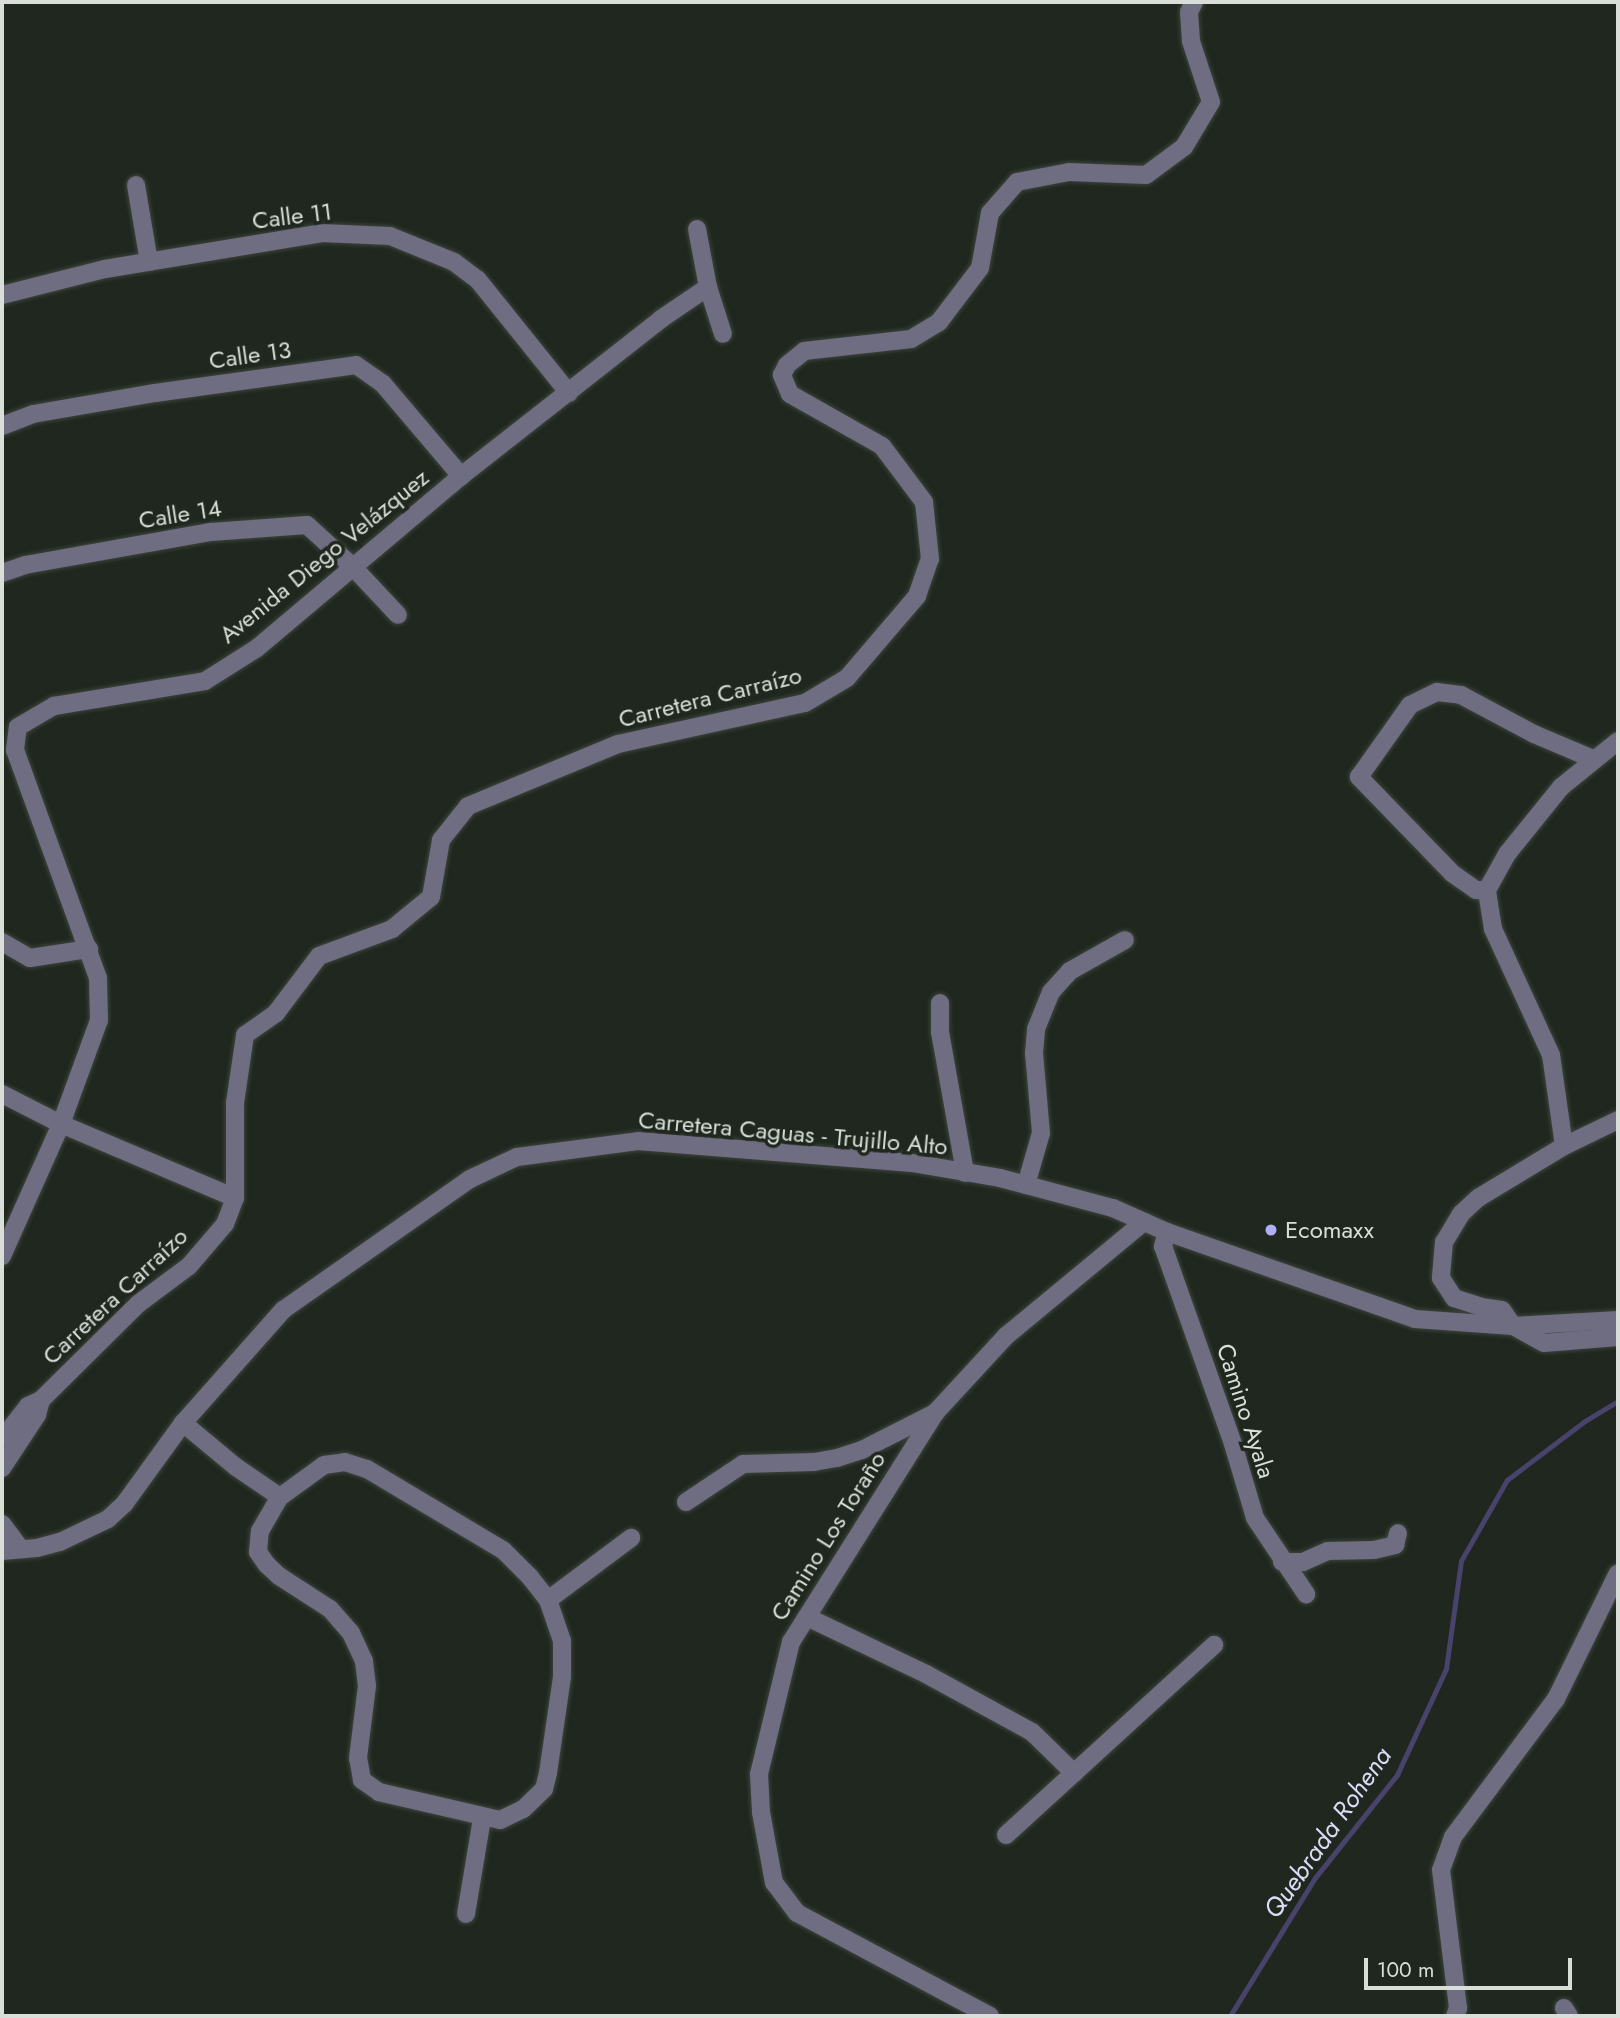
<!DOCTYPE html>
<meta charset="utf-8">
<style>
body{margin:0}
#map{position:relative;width:1620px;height:2018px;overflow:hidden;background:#1f271e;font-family:Jost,sans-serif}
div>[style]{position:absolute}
.stream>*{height:4.5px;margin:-2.25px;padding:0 2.25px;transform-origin:2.25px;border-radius:2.25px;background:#47436b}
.roads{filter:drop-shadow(0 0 2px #3d443c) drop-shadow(0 0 2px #3d443c)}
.minor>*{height:18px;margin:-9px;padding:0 9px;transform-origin:9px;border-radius:9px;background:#6e6d81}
.dots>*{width:19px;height:19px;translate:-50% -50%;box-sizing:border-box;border:4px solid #1f271e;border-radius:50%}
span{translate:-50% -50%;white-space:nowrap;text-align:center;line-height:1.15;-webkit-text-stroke:7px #1f271e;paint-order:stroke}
.street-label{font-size:24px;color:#d9dfd8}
.poi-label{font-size:24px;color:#d9dfd8}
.left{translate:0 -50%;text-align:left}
.water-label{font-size:26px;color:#dbdaf7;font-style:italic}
.frame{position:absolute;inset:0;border:4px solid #d9dfd8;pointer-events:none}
.scale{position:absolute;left:1364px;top:1958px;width:208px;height:32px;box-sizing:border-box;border:4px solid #d9dfd8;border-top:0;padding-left:9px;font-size:21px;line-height:24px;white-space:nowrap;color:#d9dfd8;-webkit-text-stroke:5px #1f271e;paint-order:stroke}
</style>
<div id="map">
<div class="stream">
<div style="left:1230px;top:2016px;width:162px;rotate:-58.4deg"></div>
<div style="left:1315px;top:1878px;width:132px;rotate:-51.5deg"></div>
<div style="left:1397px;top:1775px;width:117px;rotate:-65.2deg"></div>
<div style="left:1446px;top:1669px;width:109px;rotate:-82.1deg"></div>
<div style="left:1461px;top:1561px;width:93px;rotate:-60.4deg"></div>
<div style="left:1507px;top:1480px;width:98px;rotate:-37.1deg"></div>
<div style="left:1585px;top:1421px;width:39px;rotate:-31deg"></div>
</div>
<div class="roads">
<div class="minor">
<div style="left:136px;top:185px;width:78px;rotate:80.4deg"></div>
<div style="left:697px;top:229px;width:59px;rotate:79.3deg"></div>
<div style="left:708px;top:287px;width:49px;rotate:72.3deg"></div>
<div style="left:2px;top:295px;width:106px;rotate:-14.2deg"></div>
<div style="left:105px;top:269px;width:220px;rotate:-9.4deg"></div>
<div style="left:322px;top:233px;width:68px;rotate:2.5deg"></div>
<div style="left:390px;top:236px;width:69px;rotate:22.1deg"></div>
<div style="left:454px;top:262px;width:30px;rotate:37deg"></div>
<div style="left:478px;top:280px;width:145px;rotate:51.2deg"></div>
<div style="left:2px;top:426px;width:33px;rotate:-21deg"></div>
<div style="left:33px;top:414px;width:124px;rotate:-9.8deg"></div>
<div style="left:155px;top:393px;width:203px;rotate:-7.9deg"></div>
<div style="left:356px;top:365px;width:33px;rotate:35deg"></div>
<div style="left:383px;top:384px;width:121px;rotate:49.7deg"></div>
<div style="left:2px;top:573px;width:24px;rotate:-19deg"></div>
<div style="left:25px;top:565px;width:189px;rotate:-10.1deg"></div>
<div style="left:211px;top:532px;width:96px;rotate:-4.2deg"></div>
<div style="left:307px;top:525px;width:61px;rotate:42.3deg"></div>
<div style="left:352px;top:566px;width:67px;rotate:46.8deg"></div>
<div style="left:1487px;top:890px;width:11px;rotate:180deg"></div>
<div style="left:1476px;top:890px;width:29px;rotate:-145deg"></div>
<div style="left:1452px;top:873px;width:134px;rotate:-134.1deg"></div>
<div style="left:1359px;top:777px;width:88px;rotate:-54.7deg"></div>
<div style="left:1410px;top:705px;width:30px;rotate:-26deg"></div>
<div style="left:1437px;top:692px;width:24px;rotate:7deg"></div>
<div style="left:1461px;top:695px;width:83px;rotate:28.1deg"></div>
<div style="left:1534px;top:734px;width:64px;rotate:23deg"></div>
<div style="left:2px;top:942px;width:32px;rotate:30deg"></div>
<div style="left:30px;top:958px;width:60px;rotate:-8.7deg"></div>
<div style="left:940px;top:1003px;width:29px;rotate:90deg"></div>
<div style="left:940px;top:1032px;width:143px;rotate:79.9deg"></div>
<div style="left:2px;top:1094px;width:66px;rotate:27deg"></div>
<div style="left:61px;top:1124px;width:189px;rotate:23deg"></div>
<div style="left:1618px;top:1120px;width:60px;rotate:154.3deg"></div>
<div style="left:1564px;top:1146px;width:100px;rotate:148.8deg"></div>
<div style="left:1478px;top:1198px;width:23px;rotate:137deg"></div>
<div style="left:1461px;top:1214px;width:33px;rotate:121deg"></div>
<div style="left:1444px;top:1242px;width:36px;rotate:95deg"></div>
<div style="left:1441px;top:1278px;width:24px;rotate:57deg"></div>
<div style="left:1454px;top:1298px;width:28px;rotate:18deg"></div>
<div style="left:1481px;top:1307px;width:21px;rotate:8deg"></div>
<div style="left:1502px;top:1310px;width:19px;rotate:55deg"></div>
<div style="left:1513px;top:1326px;width:105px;rotate:-3.3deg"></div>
<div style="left:1564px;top:1146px;width:92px;rotate:-98.1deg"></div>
<div style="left:1551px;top:1055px;width:139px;rotate:-114.7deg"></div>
<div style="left:1493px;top:929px;width:39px;rotate:-99deg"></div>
<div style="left:1487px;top:890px;width:41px;rotate:-60.9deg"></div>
<div style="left:1507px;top:854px;width:86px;rotate:-51.1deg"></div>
<div style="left:1561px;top:787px;width:73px;rotate:-38.9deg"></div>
<div style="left:1026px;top:1185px;width:54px;rotate:-73.9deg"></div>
<div style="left:1041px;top:1133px;width:80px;rotate:-95deg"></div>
<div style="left:1034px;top:1053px;width:24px;rotate:-85deg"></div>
<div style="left:1036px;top:1029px;width:40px;rotate:-68deg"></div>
<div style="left:1051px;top:992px;width:28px;rotate:-48deg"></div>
<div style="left:1070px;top:971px;width:63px;rotate:-29.4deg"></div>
<div style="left:1167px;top:1232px;width:15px;rotate:106deg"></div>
<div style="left:1163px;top:1246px;width:210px;rotate:70.5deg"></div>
<div style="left:1233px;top:1444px;width:77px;rotate:73.4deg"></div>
<div style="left:1255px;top:1518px;width:92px;rotate:56.1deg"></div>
<div style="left:2px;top:1256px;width:145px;rotate:-65.9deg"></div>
<div style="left:61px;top:1124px;width:111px;rotate:-69.9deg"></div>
<div style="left:99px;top:1020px;width:42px;rotate:-91.4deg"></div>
<div style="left:98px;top:978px;width:243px;rotate:-110deg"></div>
<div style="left:15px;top:750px;width:23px;rotate:-83deg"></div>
<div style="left:18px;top:727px;width:42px;rotate:-30.3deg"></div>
<div style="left:54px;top:706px;width:153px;rotate:-9.4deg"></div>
<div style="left:205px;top:681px;width:62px;rotate:-32.4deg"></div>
<div style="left:257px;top:648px;width:267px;rotate:-40.1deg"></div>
<div style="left:461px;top:476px;width:254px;rotate:-38.1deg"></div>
<div style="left:661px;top:319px;width:57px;rotate:-34.2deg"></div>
<div style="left:183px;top:1423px;width:69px;rotate:39.7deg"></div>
<div style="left:236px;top:1467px;width:53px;rotate:34.3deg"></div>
<div style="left:2px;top:1439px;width:42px;rotate:-51.8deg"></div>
<div style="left:28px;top:1406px;width:14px;rotate:-25deg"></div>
<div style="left:345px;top:1462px;width:23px;rotate:18deg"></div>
<div style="left:367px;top:1469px;width:158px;rotate:30.8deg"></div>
<div style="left:503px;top:1550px;width:38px;rotate:45deg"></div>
<div style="left:530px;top:1577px;width:29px;rotate:52deg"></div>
<div style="left:548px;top:1600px;width:43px;rotate:71.1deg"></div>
<div style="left:562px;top:1641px;width:36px;rotate:90deg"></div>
<div style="left:562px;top:1677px;width:97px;rotate:98.3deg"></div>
<div style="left:548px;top:1773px;width:16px;rotate:104deg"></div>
<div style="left:544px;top:1789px;width:29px;rotate:136deg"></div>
<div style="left:523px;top:1809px;width:25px;rotate:154deg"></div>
<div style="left:500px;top:1820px;width:124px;rotate:-167deg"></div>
<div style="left:379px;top:1792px;width:21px;rotate:-145deg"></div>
<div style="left:362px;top:1780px;width:22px;rotate:-100deg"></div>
<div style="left:358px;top:1758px;width:73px;rotate:-82.9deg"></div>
<div style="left:367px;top:1686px;width:25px;rotate:-97deg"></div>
<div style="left:364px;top:1661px;width:31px;rotate:-115deg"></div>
<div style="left:351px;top:1633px;width:32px;rotate:-131deg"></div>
<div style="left:330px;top:1609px;width:61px;rotate:-147.1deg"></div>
<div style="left:279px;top:1576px;width:16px;rotate:-137deg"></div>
<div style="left:267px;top:1565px;width:16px;rotate:-125deg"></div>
<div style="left:258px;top:1552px;width:21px;rotate:-85deg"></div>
<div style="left:260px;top:1531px;width:39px;rotate:-60deg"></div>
<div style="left:280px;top:1497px;width:54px;rotate:-36deg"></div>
<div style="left:324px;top:1465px;width:21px;rotate:-8deg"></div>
<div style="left:2px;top:1468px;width:64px;rotate:-56.6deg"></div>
<div style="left:37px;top:1415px;width:16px;rotate:-75deg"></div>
<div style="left:41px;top:1400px;width:136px;rotate:-44.7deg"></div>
<div style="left:138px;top:1304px;width:64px;rotate:-36.7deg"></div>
<div style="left:189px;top:1266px;width:55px;rotate:-49.4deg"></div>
<div style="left:225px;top:1224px;width:28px;rotate:-69deg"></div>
<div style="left:235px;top:1198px;width:95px;rotate:-90deg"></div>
<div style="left:235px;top:1103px;width:69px;rotate:-81.6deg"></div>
<div style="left:245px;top:1035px;width:38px;rotate:-35deg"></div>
<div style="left:276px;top:1013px;width:71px;rotate:-53deg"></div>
<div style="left:319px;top:956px;width:78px;rotate:-20.3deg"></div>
<div style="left:392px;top:929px;width:50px;rotate:-39.4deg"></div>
<div style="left:431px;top:897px;width:58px;rotate:-80deg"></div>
<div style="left:441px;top:840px;width:43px;rotate:-51.5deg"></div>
<div style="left:468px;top:806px;width:162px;rotate:-22.5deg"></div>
<div style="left:618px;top:744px;width:191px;rotate:-12.4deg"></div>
<div style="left:805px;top:703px;width:49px;rotate:-30.8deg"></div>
<div style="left:847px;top:678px;width:108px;rotate:-49.5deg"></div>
<div style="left:917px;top:596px;width:39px;rotate:-71deg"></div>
<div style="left:930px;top:559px;width:57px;rotate:-96deg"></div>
<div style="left:924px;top:502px;width:70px;rotate:-126.9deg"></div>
<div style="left:882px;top:446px;width:106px;rotate:-150.5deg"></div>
<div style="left:790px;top:394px;width:21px;rotate:-113deg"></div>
<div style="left:782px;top:375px;width:11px;rotate:-63deg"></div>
<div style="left:787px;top:365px;width:22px;rotate:-39deg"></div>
<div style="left:804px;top:351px;width:108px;rotate:-6.4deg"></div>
<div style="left:911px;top:339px;width:33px;rotate:-31deg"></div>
<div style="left:939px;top:322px;width:68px;rotate:-52.8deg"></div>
<div style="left:980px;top:268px;width:56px;rotate:-79.7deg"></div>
<div style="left:990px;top:213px;width:41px;rotate:-48.9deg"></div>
<div style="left:1017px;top:182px;width:53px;rotate:-10.9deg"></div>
<div style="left:1069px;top:172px;width:77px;rotate:2.2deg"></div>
<div style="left:1146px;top:175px;width:47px;rotate:-36.4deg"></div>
<div style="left:1184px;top:147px;width:52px;rotate:-59deg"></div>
<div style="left:1211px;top:102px;width:64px;rotate:-108.2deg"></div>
<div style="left:1191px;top:41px;width:29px;rotate:-94deg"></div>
<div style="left:1189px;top:12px;width:11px;rotate:-63deg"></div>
<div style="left:686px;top:1502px;width:69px;rotate:-33.7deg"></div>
<div style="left:743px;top:1464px;width:71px;rotate:-1.6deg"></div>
<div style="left:814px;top:1462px;width:23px;rotate:-10deg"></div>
<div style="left:837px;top:1458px;width:26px;rotate:-18deg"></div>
<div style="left:862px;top:1450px;width:82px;rotate:-26.9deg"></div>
<div style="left:2px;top:1524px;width:31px;rotate:53deg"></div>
<div style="left:2px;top:1551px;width:35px;rotate:-5deg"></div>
<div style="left:37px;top:1548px;width:24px;rotate:-15deg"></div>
<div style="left:60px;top:1542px;width:53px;rotate:-25.6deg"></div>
<div style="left:108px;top:1519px;width:23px;rotate:-43deg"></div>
<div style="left:125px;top:1503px;width:99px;rotate:-54.1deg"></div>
<div style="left:183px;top:1423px;width:151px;rotate:-48.5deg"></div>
<div style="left:283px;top:1310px;width:228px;rotate:-35deg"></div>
<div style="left:470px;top:1179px;width:52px;rotate:-25.1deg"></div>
<div style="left:517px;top:1157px;width:122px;rotate:-7.5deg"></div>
<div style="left:638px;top:1141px;width:275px;rotate:4.6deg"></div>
<div style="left:912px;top:1163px;width:89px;rotate:9.7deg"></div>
<div style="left:1000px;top:1178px;width:117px;rotate:14.9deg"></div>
<div style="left:1113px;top:1208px;width:59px;rotate:24deg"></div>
<div style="left:1167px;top:1232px;width:263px;rotate:19.3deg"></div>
<div style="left:1415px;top:1319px;width:98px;rotate:4.1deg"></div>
<div style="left:1513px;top:1326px;width:35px;rotate:29deg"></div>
<div style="left:1544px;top:1343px;width:74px;rotate:-4.6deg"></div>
<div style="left:1282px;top:1562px;width:21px"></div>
<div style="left:1303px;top:1562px;width:27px;rotate:-24deg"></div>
<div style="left:1328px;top:1551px;width:46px;rotate:-1.2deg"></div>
<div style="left:1374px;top:1550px;width:22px;rotate:-13deg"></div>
<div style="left:1395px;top:1545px;width:12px;rotate:-76deg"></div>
<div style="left:548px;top:1600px;width:104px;rotate:-36.8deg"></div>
<div style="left:807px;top:1617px;width:132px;rotate:25.6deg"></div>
<div style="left:926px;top:1674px;width:121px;rotate:28.7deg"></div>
<div style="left:1032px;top:1732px;width:59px;rotate:44.3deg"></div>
<div style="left:1006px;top:1835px;width:282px;rotate:-42.4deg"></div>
<div style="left:466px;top:1914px;width:97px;rotate:-80.5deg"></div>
<div style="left:1564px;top:2008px;width:9px;rotate:58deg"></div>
<div style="left:990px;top:2016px;width:219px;rotate:-151.9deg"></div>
<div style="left:797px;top:1913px;width:38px;rotate:-127deg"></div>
<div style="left:774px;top:1883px;width:72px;rotate:-100.4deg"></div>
<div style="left:761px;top:1812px;width:38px;rotate:-93deg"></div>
<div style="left:759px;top:1774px;width:136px;rotate:-76.4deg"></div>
<div style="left:791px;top:1642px;width:271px;rotate:-57.8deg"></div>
<div style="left:935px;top:1413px;width:105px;rotate:-47.3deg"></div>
<div style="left:1006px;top:1336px;width:179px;rotate:-39.6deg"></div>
<div style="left:1455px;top:2016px;width:9px;rotate:-69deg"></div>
<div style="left:1458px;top:2008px;width:139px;rotate:-97deg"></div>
<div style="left:1441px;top:1870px;width:35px;rotate:-70deg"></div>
<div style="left:1453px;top:1837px;width:172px;rotate:-53.3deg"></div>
<div style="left:1556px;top:1699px;width:140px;rotate:-63.8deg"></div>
</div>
</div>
<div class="dots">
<div style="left:1271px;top:1230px;background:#b2adf9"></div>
</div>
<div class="street-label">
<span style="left:292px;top:216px;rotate:-7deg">Calle 11</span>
<span style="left:250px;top:355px;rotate:-8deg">Calle 13</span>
<span style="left:180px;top:514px;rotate:-9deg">Calle 14</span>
<span style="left:324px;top:556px;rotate:-39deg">Avenida Diego Velázquez</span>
<span style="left:710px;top:697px;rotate:-14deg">Carretera Carraízo</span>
<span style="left:793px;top:1133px;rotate:5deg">Carretera Caguas - Trujillo Alto</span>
<span style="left:115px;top:1296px;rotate:-43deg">Carretera Carraízo</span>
<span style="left:1246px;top:1411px;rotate:72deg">Camino Ayala</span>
<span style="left:828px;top:1536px;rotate:-58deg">Camino Los Toraño</span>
</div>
<div class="poi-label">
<span class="left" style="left:1285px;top:1230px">Ecomaxx</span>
</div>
<div class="water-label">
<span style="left:1328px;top:1833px;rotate:-55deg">Quebrada Rohena</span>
</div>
<div class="frame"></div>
<div class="scale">100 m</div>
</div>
